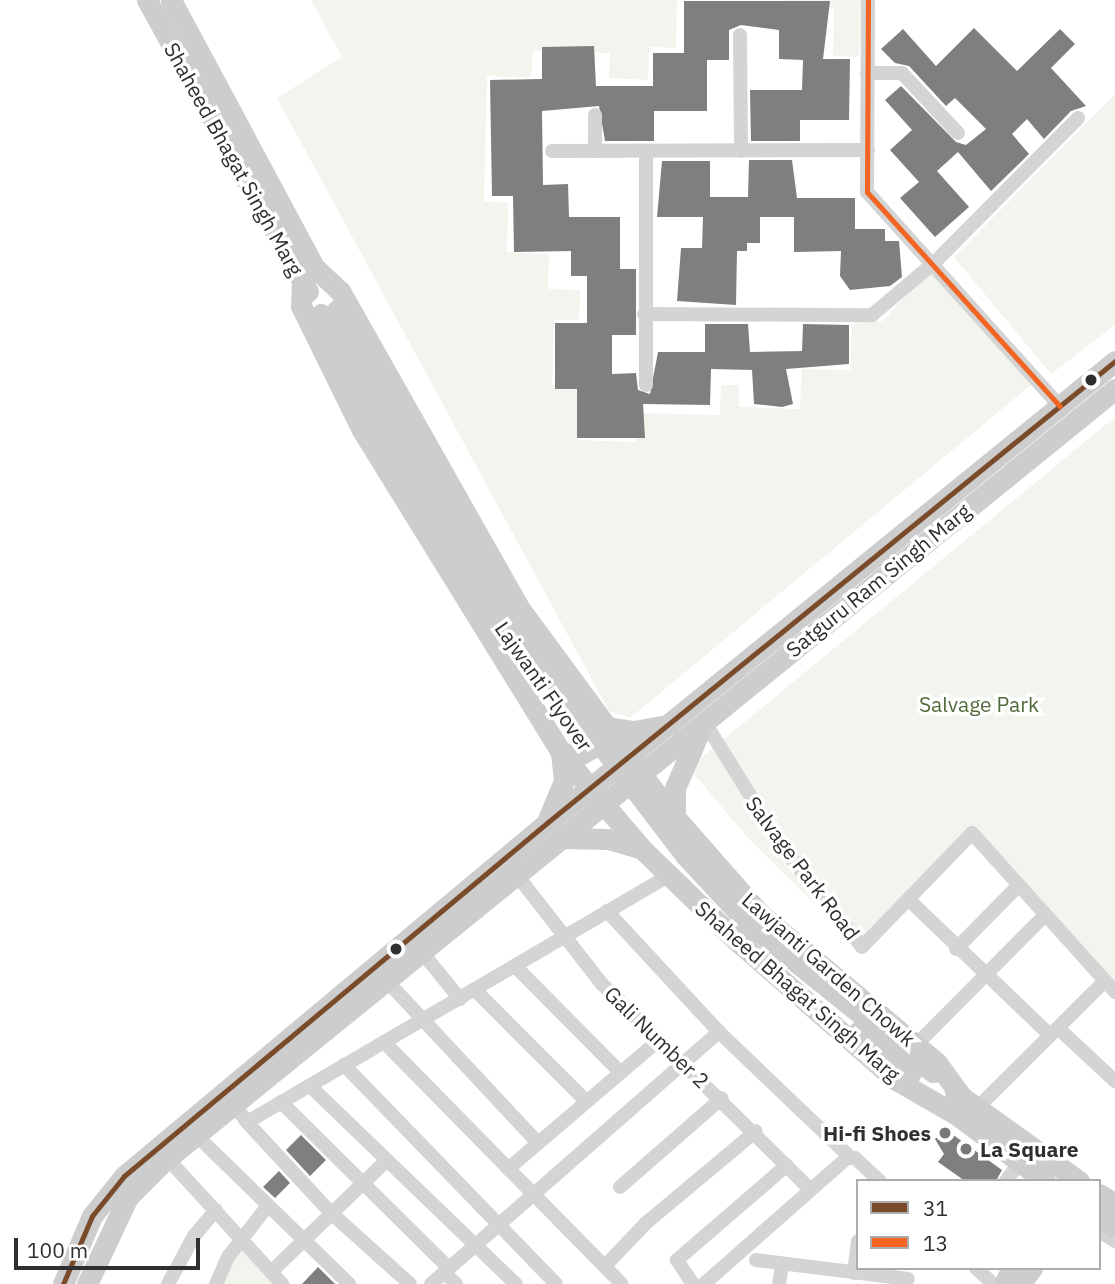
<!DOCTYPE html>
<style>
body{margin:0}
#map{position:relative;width:1115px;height:1284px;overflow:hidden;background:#fff;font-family:"IBM Plex Sans",sans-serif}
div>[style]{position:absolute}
.green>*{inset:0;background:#f1f5ed}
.building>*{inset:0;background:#7f7f7f}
.street>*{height:14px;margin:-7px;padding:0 7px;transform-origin:7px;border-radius:7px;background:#d4d4d4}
.secondary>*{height:21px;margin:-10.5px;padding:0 10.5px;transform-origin:10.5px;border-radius:10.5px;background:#cdcdcd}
.secondary-bridge>*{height:21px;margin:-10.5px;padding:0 10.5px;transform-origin:10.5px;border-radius:10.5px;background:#cdcdcd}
.bus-1>*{height:5px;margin:-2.5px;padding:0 2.5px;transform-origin:2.5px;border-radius:2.5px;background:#7a4b2a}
.bus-2>*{height:5px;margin:-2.5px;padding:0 2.5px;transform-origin:2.5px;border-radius:2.5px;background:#f26522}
.dots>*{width:19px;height:19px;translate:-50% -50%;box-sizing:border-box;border:4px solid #fff;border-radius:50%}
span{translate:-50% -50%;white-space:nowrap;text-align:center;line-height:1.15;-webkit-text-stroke:7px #fff;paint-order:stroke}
.street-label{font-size:21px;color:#2f2f2f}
.park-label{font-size:21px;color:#516b3d}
.poi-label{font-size:21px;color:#2f2f2f;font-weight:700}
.right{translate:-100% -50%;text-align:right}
.left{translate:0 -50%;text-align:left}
.legend{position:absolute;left:856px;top:1179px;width:245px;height:91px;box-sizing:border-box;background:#fff;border:2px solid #acacac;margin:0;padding:9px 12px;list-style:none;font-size:21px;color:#2f2f2f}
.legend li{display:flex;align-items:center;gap:14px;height:35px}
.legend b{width:35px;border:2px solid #acacac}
.scale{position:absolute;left:14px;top:1238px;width:186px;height:32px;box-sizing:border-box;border:4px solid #2f2f2f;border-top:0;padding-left:9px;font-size:21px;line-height:24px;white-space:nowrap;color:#2f2f2f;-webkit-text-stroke:5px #fff;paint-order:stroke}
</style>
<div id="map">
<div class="green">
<div style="clip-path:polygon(311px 0,677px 0,676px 48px,649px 47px,648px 80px,609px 78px,610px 53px,533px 51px,531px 77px,487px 76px,484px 201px,508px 203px,507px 252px,549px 254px,548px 289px,580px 290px,579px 320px,554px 320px,552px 385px,578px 387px,577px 440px,635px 442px,636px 413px,720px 415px,721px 385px,739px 385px,739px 407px,800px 409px,802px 369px,850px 370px,852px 323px,883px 321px,932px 266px,1032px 384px,630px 718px,609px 711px,277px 98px,342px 57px)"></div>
<div style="clip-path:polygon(784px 0,861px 0,859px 57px,833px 56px,834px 9px,784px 7px)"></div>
<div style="clip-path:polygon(1115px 94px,1115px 325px,1051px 374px,954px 257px)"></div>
<div style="clip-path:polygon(1115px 417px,1115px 988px,1076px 955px,967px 838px,857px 946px,747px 837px,689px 768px)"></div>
<div style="clip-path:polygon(241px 1249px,274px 1284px,221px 1284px)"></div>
</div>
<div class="building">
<div style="clip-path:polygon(684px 1px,830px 1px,823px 59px,850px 59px,849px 120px,800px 120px,800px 141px,751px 141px,750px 90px,802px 90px,803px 60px,779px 59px,779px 30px,741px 25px,729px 30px,729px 60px,707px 60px,707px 111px,654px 111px,654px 141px,605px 141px,599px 106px,542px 111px,543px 185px,568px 184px,569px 217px,620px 217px,620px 269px,636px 269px,636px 335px,612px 335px,612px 374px,636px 373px,638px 390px,650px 394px,658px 352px,705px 352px,705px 324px,748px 324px,750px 352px,802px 351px,803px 324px,849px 325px,849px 364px,786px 369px,793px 404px,782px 407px,754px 404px,752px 370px,711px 369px,710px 405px,643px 404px,645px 438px,577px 438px,577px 389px,555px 389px,555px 323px,587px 323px,587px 276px,571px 276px,571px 251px,514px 252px,513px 196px,492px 196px,490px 80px,542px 79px,542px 47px,594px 46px,596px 86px,653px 86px,653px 53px,684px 53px)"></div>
<div style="clip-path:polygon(974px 28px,1017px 71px,1060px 29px,1075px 44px,1051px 68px,1086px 106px,1071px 111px,1044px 139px,1027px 119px,1012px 134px,1029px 154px,991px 191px,958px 152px,937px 171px,969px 207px,935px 237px,900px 198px,919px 182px,890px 150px,912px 130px,885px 100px,901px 86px,956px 142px,966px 145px,986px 129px,955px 98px,946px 106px,909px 66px,895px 63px,881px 49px,903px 29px,936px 66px)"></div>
<div style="clip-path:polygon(749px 160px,792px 160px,797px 198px,855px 198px,855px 229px,885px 229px,885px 241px,899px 241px,902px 277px,890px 286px,850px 290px,840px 276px,841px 251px,794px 252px,794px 217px,760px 217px,760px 243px,747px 243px,747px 251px,737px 251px,736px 305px,677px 301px,681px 248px,702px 248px,703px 217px,657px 217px,662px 161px,710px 161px,710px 197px,748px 197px)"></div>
<div style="clip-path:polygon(945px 1129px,1002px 1170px,996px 1181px,965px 1181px,938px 1162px,944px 1154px,935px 1139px)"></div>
<div style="clip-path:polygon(301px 1135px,326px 1160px,310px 1176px,286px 1150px)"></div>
<div style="clip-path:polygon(279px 1171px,290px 1183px,275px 1198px,263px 1187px)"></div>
<div style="clip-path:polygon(318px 1267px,335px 1284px,302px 1284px)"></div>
</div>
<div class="street">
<div style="left:868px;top:0;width:192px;rotate:90.3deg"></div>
<div style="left:867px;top:192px;width:288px;rotate:48deg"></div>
<div style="left:740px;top:35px;width:116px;rotate:89.5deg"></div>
<div style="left:867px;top:73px;width:35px"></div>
<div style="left:902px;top:73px;width:82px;rotate:47deg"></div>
<div style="left:552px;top:151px;width:316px;rotate:-0.2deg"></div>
<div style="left:595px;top:151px;width:36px;rotate:-90deg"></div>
<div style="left:644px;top:314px;width:228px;rotate:0.3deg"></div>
<div style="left:872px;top:315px;width:82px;rotate:-40.1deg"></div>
<div style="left:935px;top:262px;width:203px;rotate:-45.2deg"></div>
<div style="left:646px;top:385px;width:234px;rotate:-90deg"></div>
<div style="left:704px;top:721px;width:146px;rotate:58.2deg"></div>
<div style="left:781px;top:845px;width:130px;rotate:51.5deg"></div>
<div style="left:862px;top:947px;width:158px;rotate:-46deg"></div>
<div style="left:972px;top:833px;width:214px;rotate:48deg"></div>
<div style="left:516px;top:874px;width:140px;rotate:52deg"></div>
<div style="left:602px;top:984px;width:292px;rotate:44.6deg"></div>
<div style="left:908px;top:899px;width:197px;rotate:43.8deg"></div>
<div style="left:607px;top:911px;width:165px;rotate:47.2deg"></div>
<div style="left:719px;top:1032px;width:181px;rotate:43.7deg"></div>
<div style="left:956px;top:949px;width:88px;rotate:-45.5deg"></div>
<div style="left:421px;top:951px;width:62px;rotate:50.9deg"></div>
<div style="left:516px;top:967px;width:148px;rotate:45.3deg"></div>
<div style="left:386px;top:980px;width:221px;rotate:47deg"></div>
<div style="left:475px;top:990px;width:156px;rotate:45deg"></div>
<div style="left:1058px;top:1028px;width:78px;rotate:42.9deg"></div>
<div style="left:384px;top:1042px;width:339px;rotate:45.5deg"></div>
<div style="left:916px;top:1045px;width:182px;rotate:-45.2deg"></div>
<div style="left:344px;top:1065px;width:305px;rotate:45.9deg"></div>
<div style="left:310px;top:1086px;width:286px;rotate:43.9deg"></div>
<div style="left:281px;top:1102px;width:236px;rotate:44.7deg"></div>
<div style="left:231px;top:1106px;width:23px;rotate:40deg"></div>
<div style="left:249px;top:1121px;width:488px;rotate:-30.3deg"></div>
<div style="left:977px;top:1108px;width:177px;rotate:-44.8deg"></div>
<div style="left:245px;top:1120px;width:127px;rotate:47.2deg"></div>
<div style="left:331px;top:1213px;width:106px;rotate:41.9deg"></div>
<div style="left:196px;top:1135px;width:214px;rotate:44.2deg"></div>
<div style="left:167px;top:1158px;width:171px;rotate:47.6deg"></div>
<div style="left:508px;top:1169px;width:199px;rotate:-40.5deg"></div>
<div style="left:1006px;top:1181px;width:24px;rotate:-54deg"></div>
<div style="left:620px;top:1187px;width:135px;rotate:-41.1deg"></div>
<div style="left:1099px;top:1231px;width:19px;rotate:32deg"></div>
<div style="left:756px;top:1260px;width:153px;rotate:7.1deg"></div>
<div style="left:605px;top:1266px;width:59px;rotate:-46.4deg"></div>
<div style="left:646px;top:1223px;width:143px;rotate:-39.9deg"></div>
<div style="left:976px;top:1268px;width:23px;rotate:43deg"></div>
<div style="left:271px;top:1272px;width:160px;rotate:-44deg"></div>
<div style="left:444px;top:1272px;width:17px;rotate:45deg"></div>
<div style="left:854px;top:1273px;width:32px;rotate:-83deg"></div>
<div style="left:168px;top:1284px;width:55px;rotate:-61.6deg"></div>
<div style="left:194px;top:1236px;width:34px;rotate:-50deg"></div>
<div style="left:216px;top:1284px;width:30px;rotate:-66deg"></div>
<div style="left:228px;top:1257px;width:62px;rotate:-52.2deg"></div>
<div style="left:431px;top:1284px;width:383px;rotate:-41.2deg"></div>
<div style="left:693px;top:1284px;width:29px;rotate:-124deg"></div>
<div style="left:677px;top:1260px;width:145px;rotate:-40.8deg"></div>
<div style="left:704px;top:1284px;width:191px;rotate:-41.4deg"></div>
<div style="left:847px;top:1158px;width:8px"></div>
<div style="left:855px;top:1158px;width:34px;rotate:43deg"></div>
<div style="left:779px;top:1284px;width:20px;rotate:-81deg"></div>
</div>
<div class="secondary">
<div style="left:147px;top:0;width:333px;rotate:61.1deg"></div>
<div style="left:171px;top:0;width:303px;rotate:61.8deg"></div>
<div style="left:314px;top:267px;width:35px;rotate:43deg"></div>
<div style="left:340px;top:291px;width:365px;rotate:60.5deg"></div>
<div style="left:520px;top:609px;width:246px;rotate:53.6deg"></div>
<div style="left:666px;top:807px;width:141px;rotate:48.7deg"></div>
<div style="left:759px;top:913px;width:233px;rotate:40.1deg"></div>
<div style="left:937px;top:1063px;width:46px;rotate:53.9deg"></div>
<div style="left:302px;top:281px;width:25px;rotate:92deg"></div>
<div style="left:301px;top:306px;width:138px;rotate:63.8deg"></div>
<div style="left:362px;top:430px;width:377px;rotate:58.3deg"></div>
<div style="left:560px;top:751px;width:48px;rotate:51deg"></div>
<div style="left:590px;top:788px;width:80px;rotate:49.6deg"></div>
<div style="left:642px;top:849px;width:131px;rotate:44.1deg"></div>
<div style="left:736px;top:940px;width:213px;rotate:41.2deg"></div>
<div style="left:896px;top:1080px;width:70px;rotate:29.8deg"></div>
<div style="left:957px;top:1115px;width:110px;rotate:36.9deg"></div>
<div style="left:608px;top:727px;width:26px;rotate:9deg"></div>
<div style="left:634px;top:731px;width:35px;rotate:-10deg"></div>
<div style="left:560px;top:751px;width:17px;rotate:21deg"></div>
<div style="left:576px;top:757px;width:35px;rotate:-29deg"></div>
<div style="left:607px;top:740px;width:8px;rotate:-90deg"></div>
<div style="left:675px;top:818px;width:30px;rotate:-90deg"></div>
<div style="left:675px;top:788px;width:68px;rotate:-66.5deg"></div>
<div style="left:548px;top:819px;width:41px;rotate:-67.2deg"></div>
<div style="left:564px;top:781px;width:28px;rotate:-96deg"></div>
<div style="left:560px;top:838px;width:48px;rotate:1.2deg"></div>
<div style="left:608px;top:839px;width:35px;rotate:16deg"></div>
<div style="left:955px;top:1092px;width:153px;rotate:35.7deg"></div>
<div style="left:1099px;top:1194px;width:19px;rotate:32deg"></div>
<div style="left:1099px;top:1217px;width:19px;rotate:32deg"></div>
<div style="left:63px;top:1284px;width:74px;rotate:-66.9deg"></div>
<div style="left:92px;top:1216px;width:51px;rotate:-51.3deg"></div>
<div style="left:124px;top:1176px;width:552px;rotate:-39.86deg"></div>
<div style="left:548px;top:822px;width:731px;rotate:-39.11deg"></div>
<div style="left:87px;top:1284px;width:96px;rotate:-64.8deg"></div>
<div style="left:128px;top:1197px;width:51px;rotate:-45deg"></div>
<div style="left:164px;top:1161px;width:1225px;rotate:-39.07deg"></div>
<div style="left:1004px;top:1284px;width:18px;rotate:-63deg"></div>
<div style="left:1020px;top:1284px;width:20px;rotate:-53deg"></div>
</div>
<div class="secondary-bridge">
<div style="left:337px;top:310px;width:234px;rotate:61.9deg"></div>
<div style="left:447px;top:516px;width:233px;rotate:56.7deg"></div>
<div style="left:575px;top:711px;width:183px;rotate:52.6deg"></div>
<div style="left:686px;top:856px;width:94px;rotate:47.2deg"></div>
<div style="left:750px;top:925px;width:235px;rotate:38.8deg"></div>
<div style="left:321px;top:314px;width:233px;rotate:62.3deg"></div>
<div style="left:429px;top:520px;width:173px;rotate:55.6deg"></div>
<div style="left:859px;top:1031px;width:67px;rotate:39.6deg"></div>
</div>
<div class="bus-1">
<div style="left:63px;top:1284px;width:74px;rotate:-66.9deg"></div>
<div style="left:92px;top:1216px;width:51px;rotate:-51.3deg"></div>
<div style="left:124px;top:1176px;width:552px;rotate:-39.86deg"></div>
<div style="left:548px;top:822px;width:731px;rotate:-39.11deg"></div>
</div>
<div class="bus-2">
<div style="left:868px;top:0;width:192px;rotate:90.3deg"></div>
<div style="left:867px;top:192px;width:288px;rotate:48deg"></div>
</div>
<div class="dots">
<div style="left:1091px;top:380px;background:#2f2f2f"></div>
<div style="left:396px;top:949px;background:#2f2f2f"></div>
<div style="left:945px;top:1133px;background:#787878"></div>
<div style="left:966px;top:1149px;background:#787878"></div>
</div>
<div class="street-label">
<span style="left:234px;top:159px;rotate:61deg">Shaheed Bhagat Singh Marg</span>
<span style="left:878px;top:580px;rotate:-39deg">Satguru Ram Singh Marg</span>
<span style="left:544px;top:686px;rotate:55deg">Lajwanti Flyover</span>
<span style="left:803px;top:868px;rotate:53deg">Salvage Park Road</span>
<span style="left:829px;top:969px;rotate:41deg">Lawjanti Garden Chowk</span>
<span style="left:798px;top:991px;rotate:41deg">Shaheed Bhagat Singh Marg</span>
<span style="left:657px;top:1037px;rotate:44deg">Gali Number 2</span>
</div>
<div class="park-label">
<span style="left:979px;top:704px">Salvage Park</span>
</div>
<div class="poi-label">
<span class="right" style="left:931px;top:1133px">Hi-fi Shoes</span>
<span class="left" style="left:980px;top:1149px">La Square</span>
</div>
<ul class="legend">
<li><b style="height:9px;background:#7a4b2a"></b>31</li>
<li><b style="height:9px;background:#f26522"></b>13</li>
</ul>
<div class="scale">100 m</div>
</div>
